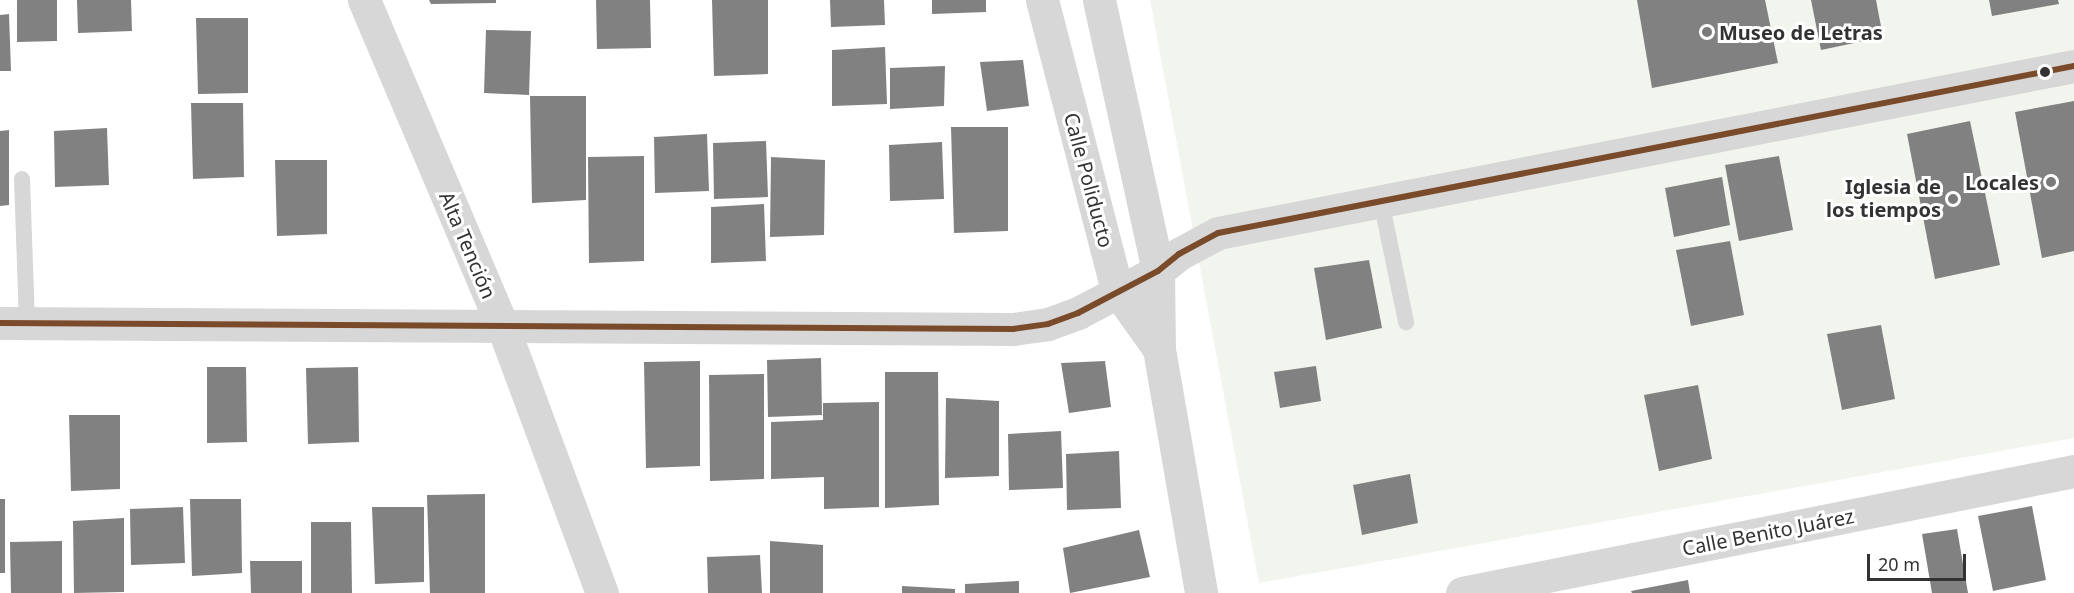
<!DOCTYPE html>
<meta charset="utf-8">
<style>
body{margin:0}
#map{position:relative;width:2074px;height:593px;overflow:hidden;background:#fff;font-family:"Noto Sans",sans-serif}
div>[style]{position:absolute}
.green>*{inset:0;background:#f1f5ed}
.building>*{inset:0;background:#818181}
.service>*{height:16px;margin:-8px;padding:0 8px;transform-origin:8px;border-radius:8px;background:#d7d7d7}
.minor>*{height:33px;margin:-16.5px;padding:0 16.5px;transform-origin:16.5px;border-radius:16.5px;background:#d7d7d7}
.tertiary>*{height:33px;margin:-16.5px;padding:0 16.5px;transform-origin:16.5px;border-radius:16.5px;background:#d7d7d7}
.bus-1>*{height:6px;margin:-3px;padding:0 3px;transform-origin:3px;border-radius:3px;background:#7a4b2a}
.dots>*{width:16px;height:16px;translate:-50% -50%;box-sizing:border-box;border:3px solid #fff;border-radius:50%}
span{translate:-50% -50%;white-space:nowrap;text-align:center;line-height:1.15;-webkit-text-stroke:6px #fff;paint-order:stroke}
.poi-label{font-size:20px;color:#333;font-weight:700}
.left{translate:0 -50%;text-align:left}
.right{translate:-100% -50%;text-align:right}
.street-label{font-size:20px;color:#333}
.scale{position:absolute;left:1867px;top:554px;width:99px;height:27px;box-sizing:border-box;border:3px solid #333;border-top:0;padding-left:8px;font-size:18px;line-height:21px;white-space:nowrap;color:#333;-webkit-text-stroke:4px #fff;paint-order:stroke}
</style>
<div id="map">
<div class="green">
<div style="clip-path:polygon(1150px 0,2074px 0,2074px 438px,1259px 583px)"></div>
</div>
<div class="building">
<div style="clip-path:polygon(17px 0,57px 0,57px 41px,17px 42px)"></div>
<div style="clip-path:polygon(77px 0,131px 0,132px 31px,78px 33px)"></div>
<div style="clip-path:polygon(429px 0,496px 0,496px 3px,431px 4px)"></div>
<div style="clip-path:polygon(596px 0,650px 0,651px 48px,597px 49px)"></div>
<div style="clip-path:polygon(712px 0,768px 0,768px 74px,714px 76px)"></div>
<div style="clip-path:polygon(830px 0,884px 0,885px 25px,831px 27px)"></div>
<div style="clip-path:polygon(932px 0,986px 0,986px 12px,932px 14px)"></div>
<div style="clip-path:polygon(1637px 0,1765px 0,1778px 63px,1652px 88px)"></div>
<div style="clip-path:polygon(1811px 0,1876px 0,1883px 37px,1821px 50px)"></div>
<div style="clip-path:polygon(1989px 0,2058px 0,2059px 4px,1992px 16px)"></div>
<div style="clip-path:polygon(9px 14px,11px 71px,0 71px,0 15px)"></div>
<div style="clip-path:polygon(196px 18px,248px 18px,248px 93px,198px 94px)"></div>
<div style="clip-path:polygon(486px 30px,531px 31px,529px 95px,484px 93px)"></div>
<div style="clip-path:polygon(885px 47px,887px 104px,832px 106px,832px 50px)"></div>
<div style="clip-path:polygon(1023px 60px,1029px 106px,987px 111px,980px 62px)"></div>
<div style="clip-path:polygon(945px 66px,944px 106px,890px 109px,890px 68px)"></div>
<div style="clip-path:polygon(530px 96px,586px 96px,586px 200px,532px 203px)"></div>
<div style="clip-path:polygon(2074px 101px,2074px 251px,2042px 258px,2015px 112px)"></div>
<div style="clip-path:polygon(191px 103px,243px 103px,244px 177px,193px 179px)"></div>
<div style="clip-path:polygon(1970px 121px,2000px 265px,1935px 279px,1907px 134px)"></div>
<div style="clip-path:polygon(951px 127px,1008px 127px,1008px 231px,954px 233px)"></div>
<div style="clip-path:polygon(107px 128px,109px 185px,55px 187px,54px 131px)"></div>
<div style="clip-path:polygon(9px 130px,9px 205px,0 206px,0 131px)"></div>
<div style="clip-path:polygon(707px 134px,709px 191px,655px 193px,654px 137px)"></div>
<div style="clip-path:polygon(766px 141px,768px 197px,714px 199px,713px 143px)"></div>
<div style="clip-path:polygon(942px 142px,944px 199px,890px 201px,889px 145px)"></div>
<div style="clip-path:polygon(644px 156px,644px 261px,589px 263px,588px 157px)"></div>
<div style="clip-path:polygon(1779px 156px,1793px 230px,1739px 241px,1725px 165px)"></div>
<div style="clip-path:polygon(771px 157px,825px 160px,824px 235px,770px 237px)"></div>
<div style="clip-path:polygon(275px 160px,327px 160px,327px 234px,277px 236px)"></div>
<div style="clip-path:polygon(1722px 177px,1730px 225px,1674px 237px,1665px 188px)"></div>
<div style="clip-path:polygon(764px 204px,766px 261px,711px 263px,711px 207px)"></div>
<div style="clip-path:polygon(1730px 241px,1744px 315px,1691px 326px,1676px 250px)"></div>
<div style="clip-path:polygon(1369px 260px,1382px 328px,1326px 340px,1314px 268px)"></div>
<div style="clip-path:polygon(1881px 325px,1895px 399px,1842px 410px,1827px 334px)"></div>
<div style="clip-path:polygon(821px 358px,822px 415px,768px 417px,767px 360px)"></div>
<div style="clip-path:polygon(700px 361px,700px 466px,646px 468px,644px 362px)"></div>
<div style="clip-path:polygon(1105px 361px,1111px 407px,1069px 413px,1061px 363px)"></div>
<div style="clip-path:polygon(1316px 366px,1321px 401px,1280px 408px,1274px 372px)"></div>
<div style="clip-path:polygon(207px 367px,246px 367px,247px 442px,207px 443px)"></div>
<div style="clip-path:polygon(358px 367px,359px 442px,308px 444px,306px 368px)"></div>
<div style="clip-path:polygon(885px 372px,938px 372px,939px 505px,885px 508px)"></div>
<div style="clip-path:polygon(764px 374px,764px 479px,710px 481px,709px 375px)"></div>
<div style="clip-path:polygon(1698px 385px,1712px 459px,1659px 471px,1644px 395px)"></div>
<div style="clip-path:polygon(946px 398px,999px 401px,999px 476px,945px 478px)"></div>
<div style="clip-path:polygon(879px 402px,879px 507px,824px 509px,824px 477px,771px 479px,771px 422px,823px 420px,823px 403px)"></div>
<div style="clip-path:polygon(69px 415px,120px 415px,120px 489px,71px 491px)"></div>
<div style="clip-path:polygon(1061px 431px,1063px 488px,1009px 490px,1008px 434px)"></div>
<div style="clip-path:polygon(1119px 451px,1121px 508px,1067px 510px,1066px 454px)"></div>
<div style="clip-path:polygon(1410px 474px,1418px 523px,1362px 535px,1353px 485px)"></div>
<div style="clip-path:polygon(485px 494px,485px 593px,430px 593px,427px 495px)"></div>
<div style="clip-path:polygon(0 499px,5px 499px,5px 573px,0 573px)"></div>
<div style="clip-path:polygon(190px 499px,241px 499px,242px 573px,192px 576px)"></div>
<div style="clip-path:polygon(2032px 506px,2046px 580px,1993px 591px,1978px 516px)"></div>
<div style="clip-path:polygon(183px 507px,185px 563px,131px 565px,130px 509px)"></div>
<div style="clip-path:polygon(372px 507px,424px 507px,424px 582px,375px 584px)"></div>
<div style="clip-path:polygon(124px 518px,124px 592px,74px 593px,73px 521px)"></div>
<div style="clip-path:polygon(311px 522px,351px 522px,352px 593px,311px 593px)"></div>
<div style="clip-path:polygon(1957px 529px,1968px 593px,1932px 593px,1922px 534px)"></div>
<div style="clip-path:polygon(1139px 530px,1150px 577px,1070px 593px,1063px 548px)"></div>
<div style="clip-path:polygon(62px 541px,62px 593px,11px 593px,10px 542px)"></div>
<div style="clip-path:polygon(770px 541px,823px 545px,823px 593px,770px 593px)"></div>
<div style="clip-path:polygon(760px 555px,762px 593px,708px 593px,707px 557px)"></div>
<div style="clip-path:polygon(250px 561px,302px 561px,302px 593px,251px 593px)"></div>
<div style="clip-path:polygon(1688px 580px,1690px 593px,1632px 593px,1631px 591px)"></div>
<div style="clip-path:polygon(1019px 581px,1019px 593px,965px 593px,965px 584px)"></div>
<div style="clip-path:polygon(902px 586px,955px 589px,955px 593px,902px 593px)"></div>
</div>
<div class="service">
<div style="left:22px;top:179px;width:144px;rotate:88deg"></div>
<div style="left:1381px;top:201px;width:124px;rotate:78.3deg"></div>
</div>
<div class="minor">
<div style="left:1042px;top:0;width:300px;rotate:75.5deg"></div>
<div style="left:1117px;top:290px;width:72px;rotate:54.6deg"></div>
<div style="left:1099px;top:0;width:277px;rotate:77.7deg"></div>
<div style="left:1158px;top:271px;width:78px;rotate:89.3deg"></div>
<div style="left:1159px;top:349px;width:248px;rotate:80.2deg"></div>
<div style="left:503px;top:327px;width:284px;rotate:69.6deg"></div>
<div style="left:1462px;top:593px;width:624px;rotate:-11.27deg"></div>
</div>
<div class="tertiary">
<div style="left:364px;top:0;width:355px;rotate:67deg"></div>
<div style="left:0;top:323px;width:1013px;rotate:0.34deg"></div>
<div style="left:1013px;top:329px;width:35px;rotate:-8deg"></div>
<div style="left:1048px;top:324px;width:32px;rotate:-20deg"></div>
<div style="left:1078px;top:313px;width:90px;rotate:-27.7deg"></div>
<div style="left:1158px;top:271px;width:27px;rotate:-39deg"></div>
<div style="left:1179px;top:254px;width:44px;rotate:-28.3deg"></div>
<div style="left:1218px;top:233px;width:872px;rotate:-11.04deg"></div>
</div>
<div class="bus-1">
<div style="left:0;top:323px;width:1013px;rotate:0.34deg"></div>
<div style="left:1013px;top:329px;width:35px;rotate:-8deg"></div>
<div style="left:1048px;top:324px;width:32px;rotate:-20deg"></div>
<div style="left:1078px;top:313px;width:90px;rotate:-27.7deg"></div>
<div style="left:1158px;top:271px;width:27px;rotate:-39deg"></div>
<div style="left:1179px;top:254px;width:44px;rotate:-28.3deg"></div>
<div style="left:1218px;top:233px;width:872px;rotate:-11.04deg"></div>
</div>
<div class="dots">
<div style="left:1707px;top:32px;background:#7a7a7a"></div>
<div style="left:2045px;top:72px;background:#333"></div>
<div style="left:2051px;top:182px;background:#7a7a7a"></div>
<div style="left:1953px;top:199px;background:#7a7a7a"></div>
</div>
<div class="poi-label">
<span class="left" style="left:1719px;top:32px">Museo de Letras</span>
<span class="right" style="left:2039px;top:182px">Locales</span>
<span class="right" style="left:1941px;top:198px">Iglesia de<br>los tiempos</span>
</div>
<div class="street-label">
<span style="left:1089px;top:180px;rotate:75deg">Calle Poliducto</span>
<span style="left:468px;top:245px;rotate:67deg">Alta Tención</span>
<span style="left:1768px;top:532px;rotate:-11deg">Calle Benito Juárez</span>
</div>
<div class="scale">20 m</div>
</div>
